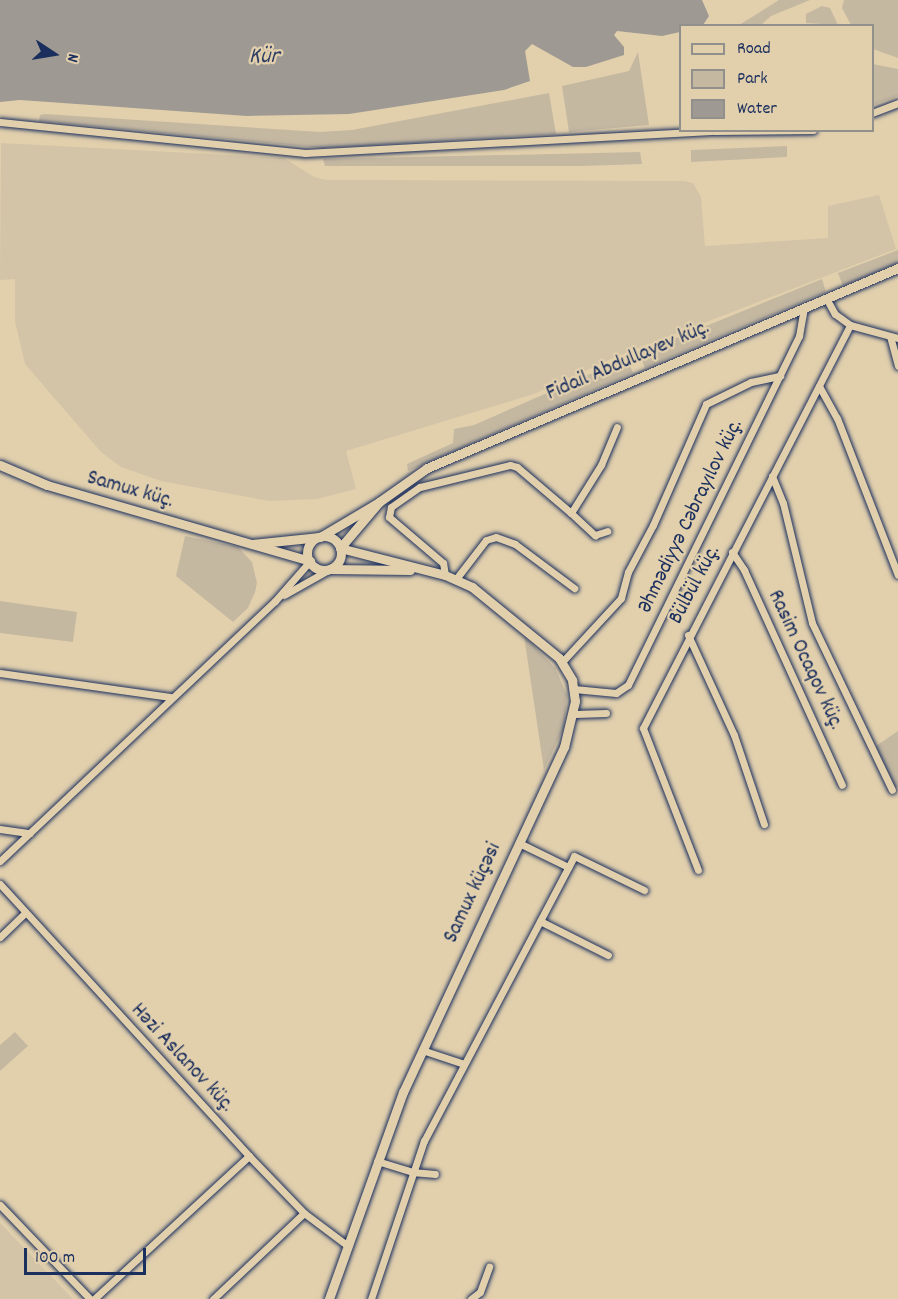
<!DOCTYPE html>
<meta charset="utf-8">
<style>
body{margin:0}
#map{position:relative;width:898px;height:1299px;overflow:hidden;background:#e2d0ad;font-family:Dekko,sans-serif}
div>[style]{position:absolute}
.built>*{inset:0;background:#d3c4a7}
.green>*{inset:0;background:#c5b8a1}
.water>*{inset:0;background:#9e9992}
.roads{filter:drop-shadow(0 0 2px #1b2f5e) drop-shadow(0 0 2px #1b2f5e)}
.street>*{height:7px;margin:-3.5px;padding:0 3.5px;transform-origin:3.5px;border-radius:3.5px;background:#e2d0ad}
.secondary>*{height:9px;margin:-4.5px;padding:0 4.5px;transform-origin:4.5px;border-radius:4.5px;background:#e2d0ad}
.secondary>.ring{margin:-4.5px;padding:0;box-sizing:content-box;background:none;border:9px solid #e2d0ad;border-radius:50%}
span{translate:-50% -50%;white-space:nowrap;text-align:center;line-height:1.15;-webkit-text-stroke:4.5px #e2d0ad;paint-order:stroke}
.street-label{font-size:22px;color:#1b2f5e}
.water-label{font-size:24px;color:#2f3f66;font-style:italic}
.legend{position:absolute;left:679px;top:24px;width:195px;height:108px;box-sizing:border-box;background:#e2d0ad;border:2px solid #92908d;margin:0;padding:8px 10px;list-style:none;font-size:18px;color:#1b2f5e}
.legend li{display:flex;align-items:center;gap:12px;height:30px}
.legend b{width:30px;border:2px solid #92908d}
.north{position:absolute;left:24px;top:24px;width:60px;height:60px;-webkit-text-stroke:4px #e2d0ad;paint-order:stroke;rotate:102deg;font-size:16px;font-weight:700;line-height:24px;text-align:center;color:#1b2f5e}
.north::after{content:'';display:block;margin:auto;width:21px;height:27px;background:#1b2f5e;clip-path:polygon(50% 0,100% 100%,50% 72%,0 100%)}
.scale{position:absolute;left:24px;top:1248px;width:122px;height:27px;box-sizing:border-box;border:3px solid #1b2f5e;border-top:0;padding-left:8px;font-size:18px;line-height:21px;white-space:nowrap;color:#1b2f5e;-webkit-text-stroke:4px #e2d0ad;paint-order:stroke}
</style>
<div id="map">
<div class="built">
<div style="clip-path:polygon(1px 143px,284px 158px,314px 177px,326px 180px,684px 181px,693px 183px,701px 197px,705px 246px,828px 238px,828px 206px,879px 195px,896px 249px,618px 356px,534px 394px,346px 451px,356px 489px,317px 499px,269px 501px,161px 481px,121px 467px,101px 452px,25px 364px,15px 321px,15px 279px,0 280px)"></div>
<div style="clip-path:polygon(0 1223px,73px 1299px,0 1299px)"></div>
</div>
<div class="green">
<div style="clip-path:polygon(779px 0,810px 0,771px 16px,761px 25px,739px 25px)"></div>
<div style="clip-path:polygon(844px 0,898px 0,898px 58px,873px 49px,872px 26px,851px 25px,842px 8px)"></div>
<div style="clip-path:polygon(822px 6px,830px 8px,838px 25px,806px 23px,806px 14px)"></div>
<div style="clip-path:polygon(638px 52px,649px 125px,569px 132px,562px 86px,629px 71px)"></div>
<div style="clip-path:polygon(873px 64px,898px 69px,898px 96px,873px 105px)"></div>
<div style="clip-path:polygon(549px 93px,556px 134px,322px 148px,39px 121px,40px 115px,45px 114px,320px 132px,352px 130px)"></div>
<div style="clip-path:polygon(787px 146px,787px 157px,691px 162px,691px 150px)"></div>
<div style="clip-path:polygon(640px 152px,642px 164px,583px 166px,325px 166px,323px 159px)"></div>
<div style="clip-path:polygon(898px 250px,898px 263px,843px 286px,838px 273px)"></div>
<div style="clip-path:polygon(822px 279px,826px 292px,645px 368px,639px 353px)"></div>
<div style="clip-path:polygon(627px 358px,633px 373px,408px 471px,407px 464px,453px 443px,454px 429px,474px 425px)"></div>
<div style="clip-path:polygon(185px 536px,238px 547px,252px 562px,257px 583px,255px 592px,248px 608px,233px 622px,176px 576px)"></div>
<div style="clip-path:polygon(0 601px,77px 612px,73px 642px,0 633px)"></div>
<div style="clip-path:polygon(524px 636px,555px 668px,567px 695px,564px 727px,544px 770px)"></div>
<div style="clip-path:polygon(898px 731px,898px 786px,892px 790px,876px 746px)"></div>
<div style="clip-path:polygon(15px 1032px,28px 1046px,0 1071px,0 1045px)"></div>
</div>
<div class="water">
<div style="clip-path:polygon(0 0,702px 0,709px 16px,703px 25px,680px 26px,680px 32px,662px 36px,617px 31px,614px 35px,624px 47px,624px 55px,586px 67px,573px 67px,532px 44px,525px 51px,530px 81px,504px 90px,349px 114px,247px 116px,20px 100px,0 102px)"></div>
</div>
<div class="roads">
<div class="street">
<div style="left:872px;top:113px;width:28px;rotate:-21deg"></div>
<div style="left:0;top:122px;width:307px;rotate:5.8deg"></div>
<div style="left:305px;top:153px;width:411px;rotate:-3.1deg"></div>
<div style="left:715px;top:131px;width:98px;rotate:-0.6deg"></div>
<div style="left:826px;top:298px;width:18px;rotate:61deg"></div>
<div style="left:835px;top:314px;width:19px;rotate:36deg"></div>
<div style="left:850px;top:325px;width:50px;rotate:15.2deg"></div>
<div style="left:890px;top:336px;width:31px;rotate:75deg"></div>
<div style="left:819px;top:386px;width:37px;rotate:61deg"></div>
<div style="left:837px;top:418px;width:168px;rotate:68.8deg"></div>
<div style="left:772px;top:476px;width:29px;rotate:68deg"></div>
<div style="left:783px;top:503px;width:123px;rotate:76.4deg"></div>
<div style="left:812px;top:623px;width:185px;rotate:64.4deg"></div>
<div style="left:571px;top:513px;width:33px;rotate:43deg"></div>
<div style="left:595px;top:535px;width:13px;rotate:-18deg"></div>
<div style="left:732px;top:552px;width:22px;rotate:56deg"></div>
<div style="left:744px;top:570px;width:236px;rotate:65.5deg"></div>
<div style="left:445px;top:575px;width:12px;rotate:-99deg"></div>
<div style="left:443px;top:563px;width:71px;rotate:-139.6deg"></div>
<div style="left:389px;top:517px;width:10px;rotate:-79deg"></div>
<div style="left:391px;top:507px;width:35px;rotate:-35deg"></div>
<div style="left:420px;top:487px;width:93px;rotate:-13.7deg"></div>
<div style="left:510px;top:465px;width:7px;rotate:16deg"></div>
<div style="left:517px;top:467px;width:71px;rotate:40.4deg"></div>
<div style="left:571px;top:513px;width:57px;rotate:-58deg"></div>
<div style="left:601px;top:465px;width:41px;rotate:-67.2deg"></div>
<div style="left:456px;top:579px;width:49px;rotate:-52.4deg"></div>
<div style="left:486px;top:540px;width:10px;rotate:-17deg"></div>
<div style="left:496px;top:537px;width:20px;rotate:20deg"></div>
<div style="left:515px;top:544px;width:74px;rotate:36.7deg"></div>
<div style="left:284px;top:595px;width:53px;rotate:-29.5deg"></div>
<div style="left:688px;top:635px;width:110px;rotate:65.3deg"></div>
<div style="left:734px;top:735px;width:94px;rotate:71.4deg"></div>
<div style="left:562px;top:662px;width:87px;rotate:-47.3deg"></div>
<div style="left:621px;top:598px;width:27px;rotate:-75deg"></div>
<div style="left:628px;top:572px;width:53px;rotate:-62deg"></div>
<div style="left:653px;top:525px;width:132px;rotate:-66.3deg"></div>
<div style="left:706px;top:404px;width:50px;rotate:-26.1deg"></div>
<div style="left:751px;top:382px;width:30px;rotate:-12deg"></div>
<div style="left:0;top:673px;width:172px;rotate:8deg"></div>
<div style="left:574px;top:689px;width:42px;rotate:5.4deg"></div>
<div style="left:616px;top:693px;width:14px;rotate:-34deg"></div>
<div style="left:628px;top:685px;width:389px;rotate:-63.9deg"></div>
<div style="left:799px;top:336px;width:27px;rotate:-80deg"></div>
<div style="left:575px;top:714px;width:31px;rotate:-2deg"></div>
<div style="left:0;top:829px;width:30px;rotate:8deg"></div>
<div style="left:519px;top:843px;width:55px;rotate:26.1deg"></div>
<div style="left:0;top:861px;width:378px;rotate:-43.4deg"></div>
<div style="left:275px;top:601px;width:53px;rotate:-48.8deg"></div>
<div style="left:698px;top:870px;width:152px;rotate:-111.2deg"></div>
<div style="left:643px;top:728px;width:453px;rotate:-62.8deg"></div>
<div style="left:0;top:884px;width:369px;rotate:47.5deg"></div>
<div style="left:249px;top:1156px;width:79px;rotate:46deg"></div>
<div style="left:304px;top:1213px;width:55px;rotate:36.9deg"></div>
<div style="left:540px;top:921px;width:76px;rotate:26.6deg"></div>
<div style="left:0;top:937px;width:35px;rotate:-44deg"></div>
<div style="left:422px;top:1050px;width:44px;rotate:18.4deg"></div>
<div style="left:377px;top:1161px;width:37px;rotate:17deg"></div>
<div style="left:412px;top:1172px;width:23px;rotate:5deg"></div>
<div style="left:0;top:1205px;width:130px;rotate:46.2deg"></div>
<div style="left:94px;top:1299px;width:211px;rotate:-42.7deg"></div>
<div style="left:213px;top:1299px;width:125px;rotate:-43.4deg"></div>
<div style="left:371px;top:1299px;width:167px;rotate:-71.5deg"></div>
<div style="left:424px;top:1141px;width:322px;rotate:-62.2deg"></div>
<div style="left:574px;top:856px;width:78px;rotate:25.9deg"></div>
<div style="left:471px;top:1299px;width:11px;rotate:-38deg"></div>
<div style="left:480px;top:1292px;width:27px;rotate:-70deg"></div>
</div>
<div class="secondary">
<div style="left:0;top:465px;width:51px;rotate:23.1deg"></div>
<div style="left:47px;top:485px;width:274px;rotate:16.1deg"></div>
<div style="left:379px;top:502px;width:59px;rotate:-35.3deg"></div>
<div style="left:427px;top:468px;width:512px;rotate:-23.01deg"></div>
<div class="ring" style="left:307px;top:536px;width:25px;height:25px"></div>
<div style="left:252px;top:544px;width:68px;rotate:-5.9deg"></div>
<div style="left:320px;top:537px;width:69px;rotate:-30.7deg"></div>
<div style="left:379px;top:502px;width:60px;rotate:130.3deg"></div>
<div style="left:340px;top:548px;width:108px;rotate:14.4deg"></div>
<div style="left:445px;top:575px;width:30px;rotate:24deg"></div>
<div style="left:472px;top:587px;width:112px;rotate:39.2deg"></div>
<div style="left:559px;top:658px;width:26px;rotate:59deg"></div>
<div style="left:572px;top:680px;width:21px;rotate:82deg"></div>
<div style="left:575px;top:701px;width:47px;rotate:103.4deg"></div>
<div style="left:564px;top:747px;width:381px;rotate:115deg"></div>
<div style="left:403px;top:1092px;width:220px;rotate:109.7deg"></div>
<div style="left:330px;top:569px;width:80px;rotate:0.7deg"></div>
</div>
</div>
<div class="street-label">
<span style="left:628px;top:361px;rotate:-23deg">Fidail Abdullayev küç.</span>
<span style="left:130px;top:490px;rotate:16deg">Samux küç.</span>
<span style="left:691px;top:516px;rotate:-64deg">Əhmədiyyə Cəbrayılov küç.</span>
<span style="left:695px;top:585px;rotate:-62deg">Bülbül küç.</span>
<span style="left:805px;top:660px;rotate:65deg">Rasim Ocaqov küç.</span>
<span style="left:473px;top:893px;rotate:-65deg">Samux küçəsi</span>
<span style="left:182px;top:1058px;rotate:47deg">Həzi Aslanov küç.</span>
</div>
<div class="water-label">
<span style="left:264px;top:58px">Kür</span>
</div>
<ul class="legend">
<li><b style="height:8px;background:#e2d0ad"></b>Road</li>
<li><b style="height:16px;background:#c5b8a1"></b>Park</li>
<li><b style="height:16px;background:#9e9992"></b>Water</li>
</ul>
<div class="north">N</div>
<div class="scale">100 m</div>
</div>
